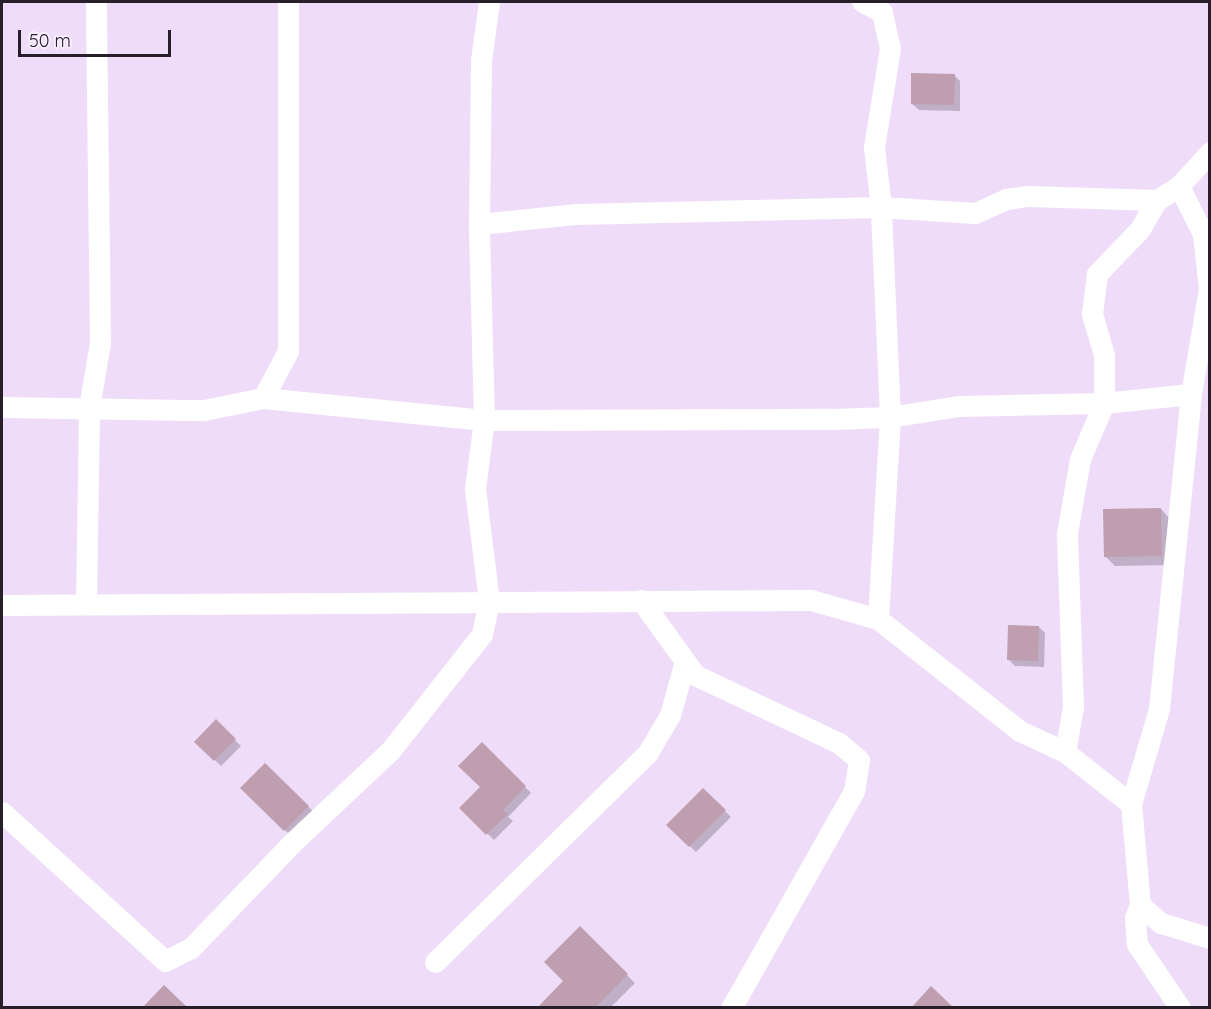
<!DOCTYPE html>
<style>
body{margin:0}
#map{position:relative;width:1211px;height:1009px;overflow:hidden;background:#efdcf9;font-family:Quicksand,sans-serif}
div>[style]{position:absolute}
.shadow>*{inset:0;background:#0003}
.building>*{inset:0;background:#be9eaf}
.minor>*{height:21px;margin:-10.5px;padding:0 10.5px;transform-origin:10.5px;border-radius:10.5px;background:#fff}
span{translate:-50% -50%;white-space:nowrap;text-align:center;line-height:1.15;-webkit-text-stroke:6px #f8edfe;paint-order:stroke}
.frame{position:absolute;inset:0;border:3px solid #27202a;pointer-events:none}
.scale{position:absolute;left:18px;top:30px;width:153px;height:27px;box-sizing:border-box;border:3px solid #27202a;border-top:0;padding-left:8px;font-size:18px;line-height:21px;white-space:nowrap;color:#27202a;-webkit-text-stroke:4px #f8edfe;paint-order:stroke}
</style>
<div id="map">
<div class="shadow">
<div style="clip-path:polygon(954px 75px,960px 81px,960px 111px,919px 110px,912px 104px)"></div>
<div style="clip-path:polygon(1161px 509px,1170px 519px,1171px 565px,1115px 566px,1105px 556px)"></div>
<div style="clip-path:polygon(1039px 627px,1045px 633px,1044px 667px,1015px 666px,1009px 660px)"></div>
<div style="clip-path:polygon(216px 722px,241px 746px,221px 766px,196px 741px)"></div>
<div style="clip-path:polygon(482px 744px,531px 793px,508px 817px,513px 821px,494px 840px,461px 808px,482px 787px)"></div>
<div style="clip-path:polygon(265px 765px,318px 816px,294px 839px,242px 788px)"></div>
<div style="clip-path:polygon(703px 790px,731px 817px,696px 852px,668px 825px)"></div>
<div style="clip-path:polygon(580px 929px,635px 983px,610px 1008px,539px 1008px,565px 981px)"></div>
</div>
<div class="building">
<div style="clip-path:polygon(911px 73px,955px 74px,954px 105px,911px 104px)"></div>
<div style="clip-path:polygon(1161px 508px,1162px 556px,1104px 557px,1103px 509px)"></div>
<div style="clip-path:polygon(1008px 625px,1039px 626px,1038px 661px,1007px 660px)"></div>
<div style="clip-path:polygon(216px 719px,236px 739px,214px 761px,194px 742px)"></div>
<div style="clip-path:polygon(482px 742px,526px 786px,503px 810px,508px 814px,486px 835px,459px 808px,480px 787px,458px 766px)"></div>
<div style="clip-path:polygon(265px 763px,309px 806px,284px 831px,240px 788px)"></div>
<div style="clip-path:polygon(703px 788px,726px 810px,689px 847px,666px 825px)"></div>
<div style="clip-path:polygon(580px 926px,628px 974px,595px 1008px,537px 1008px,563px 981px,544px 962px)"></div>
<div style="clip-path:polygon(164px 985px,188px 1008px,142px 1008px)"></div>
<div style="clip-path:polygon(931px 986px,954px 1008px,911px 1008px)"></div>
</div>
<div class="minor">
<div style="left:479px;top:224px;width:98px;rotate:-5.9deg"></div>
<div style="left:576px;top:214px;width:305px;rotate:-1.3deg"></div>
<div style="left:881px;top:207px;width:60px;rotate:-96.7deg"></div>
<div style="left:874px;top:147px;width:100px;rotate:-80.8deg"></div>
<div style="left:890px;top:48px;width:37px;rotate:-103deg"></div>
<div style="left:882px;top:12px;width:22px;rotate:-153deg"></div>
<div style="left:263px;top:398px;width:222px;rotate:5.7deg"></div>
<div style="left:484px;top:420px;width:348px;rotate:-0.2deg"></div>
<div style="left:832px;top:419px;width:58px;rotate:-2deg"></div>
<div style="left:890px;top:417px;width:70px;rotate:-9.1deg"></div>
<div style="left:959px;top:406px;width:145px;rotate:-1.2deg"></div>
<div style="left:1104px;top:403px;width:87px;rotate:-5.9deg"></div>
<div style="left:2px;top:407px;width:202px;rotate:0.9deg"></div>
<div style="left:204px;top:410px;width:60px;rotate:-11.5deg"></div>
<div style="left:263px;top:398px;width:53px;rotate:-62deg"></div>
<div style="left:288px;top:351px;width:349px;rotate:-90deg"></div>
<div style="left:641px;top:600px;width:92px;rotate:54.2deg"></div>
<div style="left:695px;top:675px;width:159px;rotate:25.3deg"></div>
<div style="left:839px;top:743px;width:26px;rotate:40deg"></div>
<div style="left:859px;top:760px;width:31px;rotate:99deg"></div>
<div style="left:854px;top:791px;width:249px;rotate:119.5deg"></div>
<div style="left:86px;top:604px;width:196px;rotate:-89.1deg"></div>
<div style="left:89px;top:408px;width:67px;rotate:-80.5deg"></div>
<div style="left:100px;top:342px;width:340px;rotate:-90.7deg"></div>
<div style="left:2px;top:605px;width:809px;rotate:-0.35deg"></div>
<div style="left:811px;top:600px;width:70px;rotate:15.8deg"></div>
<div style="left:878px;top:619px;width:181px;rotate:38.3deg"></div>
<div style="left:1020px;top:731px;width:50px;rotate:25deg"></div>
<div style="left:1065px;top:752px;width:84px;rotate:38.2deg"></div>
<div style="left:1131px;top:804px;width:101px;rotate:84.9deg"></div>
<div style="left:1140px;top:905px;width:28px;rotate:41deg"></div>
<div style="left:1161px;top:923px;width:51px;rotate:17deg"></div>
<div style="left:878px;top:619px;width:202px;rotate:-86.6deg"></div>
<div style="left:890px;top:417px;width:210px;rotate:-92.5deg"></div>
<div style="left:881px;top:207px;width:94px;rotate:3.7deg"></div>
<div style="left:975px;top:213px;width:34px;rotate:-24deg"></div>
<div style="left:1006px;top:199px;width:22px;rotate:-8deg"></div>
<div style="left:1028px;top:196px;width:129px;rotate:1.8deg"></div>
<div style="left:1157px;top:200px;width:26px;rotate:-32deg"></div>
<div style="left:1179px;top:186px;width:46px;rotate:-47.6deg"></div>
<div style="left:1065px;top:752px;width:46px;rotate:-79.9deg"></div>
<div style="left:1073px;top:707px;width:174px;rotate:-92deg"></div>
<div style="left:1067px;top:533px;width:75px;rotate:-80deg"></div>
<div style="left:1080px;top:459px;width:61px;rotate:-66.8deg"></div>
<div style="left:1104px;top:403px;width:48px;rotate:-90deg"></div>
<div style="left:1104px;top:355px;width:43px;rotate:-106.3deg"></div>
<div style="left:1092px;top:314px;width:40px;rotate:-82.9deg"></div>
<div style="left:1097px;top:274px;width:62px;rotate:-46.3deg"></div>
<div style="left:1140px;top:229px;width:34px;rotate:-60deg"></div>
<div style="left:1131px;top:804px;width:99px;rotate:-73.6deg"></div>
<div style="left:1159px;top:709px;width:317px;rotate:-84.2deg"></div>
<div style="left:1191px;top:394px;width:107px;rotate:-80.3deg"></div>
<div style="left:1209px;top:289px;width:55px;rotate:-96.2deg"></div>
<div style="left:1203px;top:234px;width:54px;rotate:-116.6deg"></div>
<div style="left:2px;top:812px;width:221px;rotate:42.4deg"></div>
<div style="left:165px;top:961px;width:29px;rotate:-27deg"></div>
<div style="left:191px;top:948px;width:149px;rotate:-46.1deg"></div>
<div style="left:294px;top:841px;width:132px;rotate:-43.2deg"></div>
<div style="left:390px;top:751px;width:149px;rotate:-51.8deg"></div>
<div style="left:482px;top:634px;width:34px;rotate:-78deg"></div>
<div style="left:489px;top:601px;width:113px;rotate:-97.1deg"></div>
<div style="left:475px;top:489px;width:70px;rotate:-82.6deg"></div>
<div style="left:484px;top:420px;width:196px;rotate:-91.5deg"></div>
<div style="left:479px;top:224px;width:164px;rotate:-89.3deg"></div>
<div style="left:481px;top:60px;width:59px;rotate:-82.1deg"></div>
<div style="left:1140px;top:905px;width:14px;rotate:111deg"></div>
<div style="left:1135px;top:918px;width:26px;rotate:86deg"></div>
<div style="left:1137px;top:944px;width:77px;rotate:56.1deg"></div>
<div style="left:435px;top:962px;width:297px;rotate:-44.5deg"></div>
<div style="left:647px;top:754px;width:45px;rotate:-59.5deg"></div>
<div style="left:670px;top:715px;width:52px;rotate:-74.4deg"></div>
</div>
<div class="frame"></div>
<div class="scale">50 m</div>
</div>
